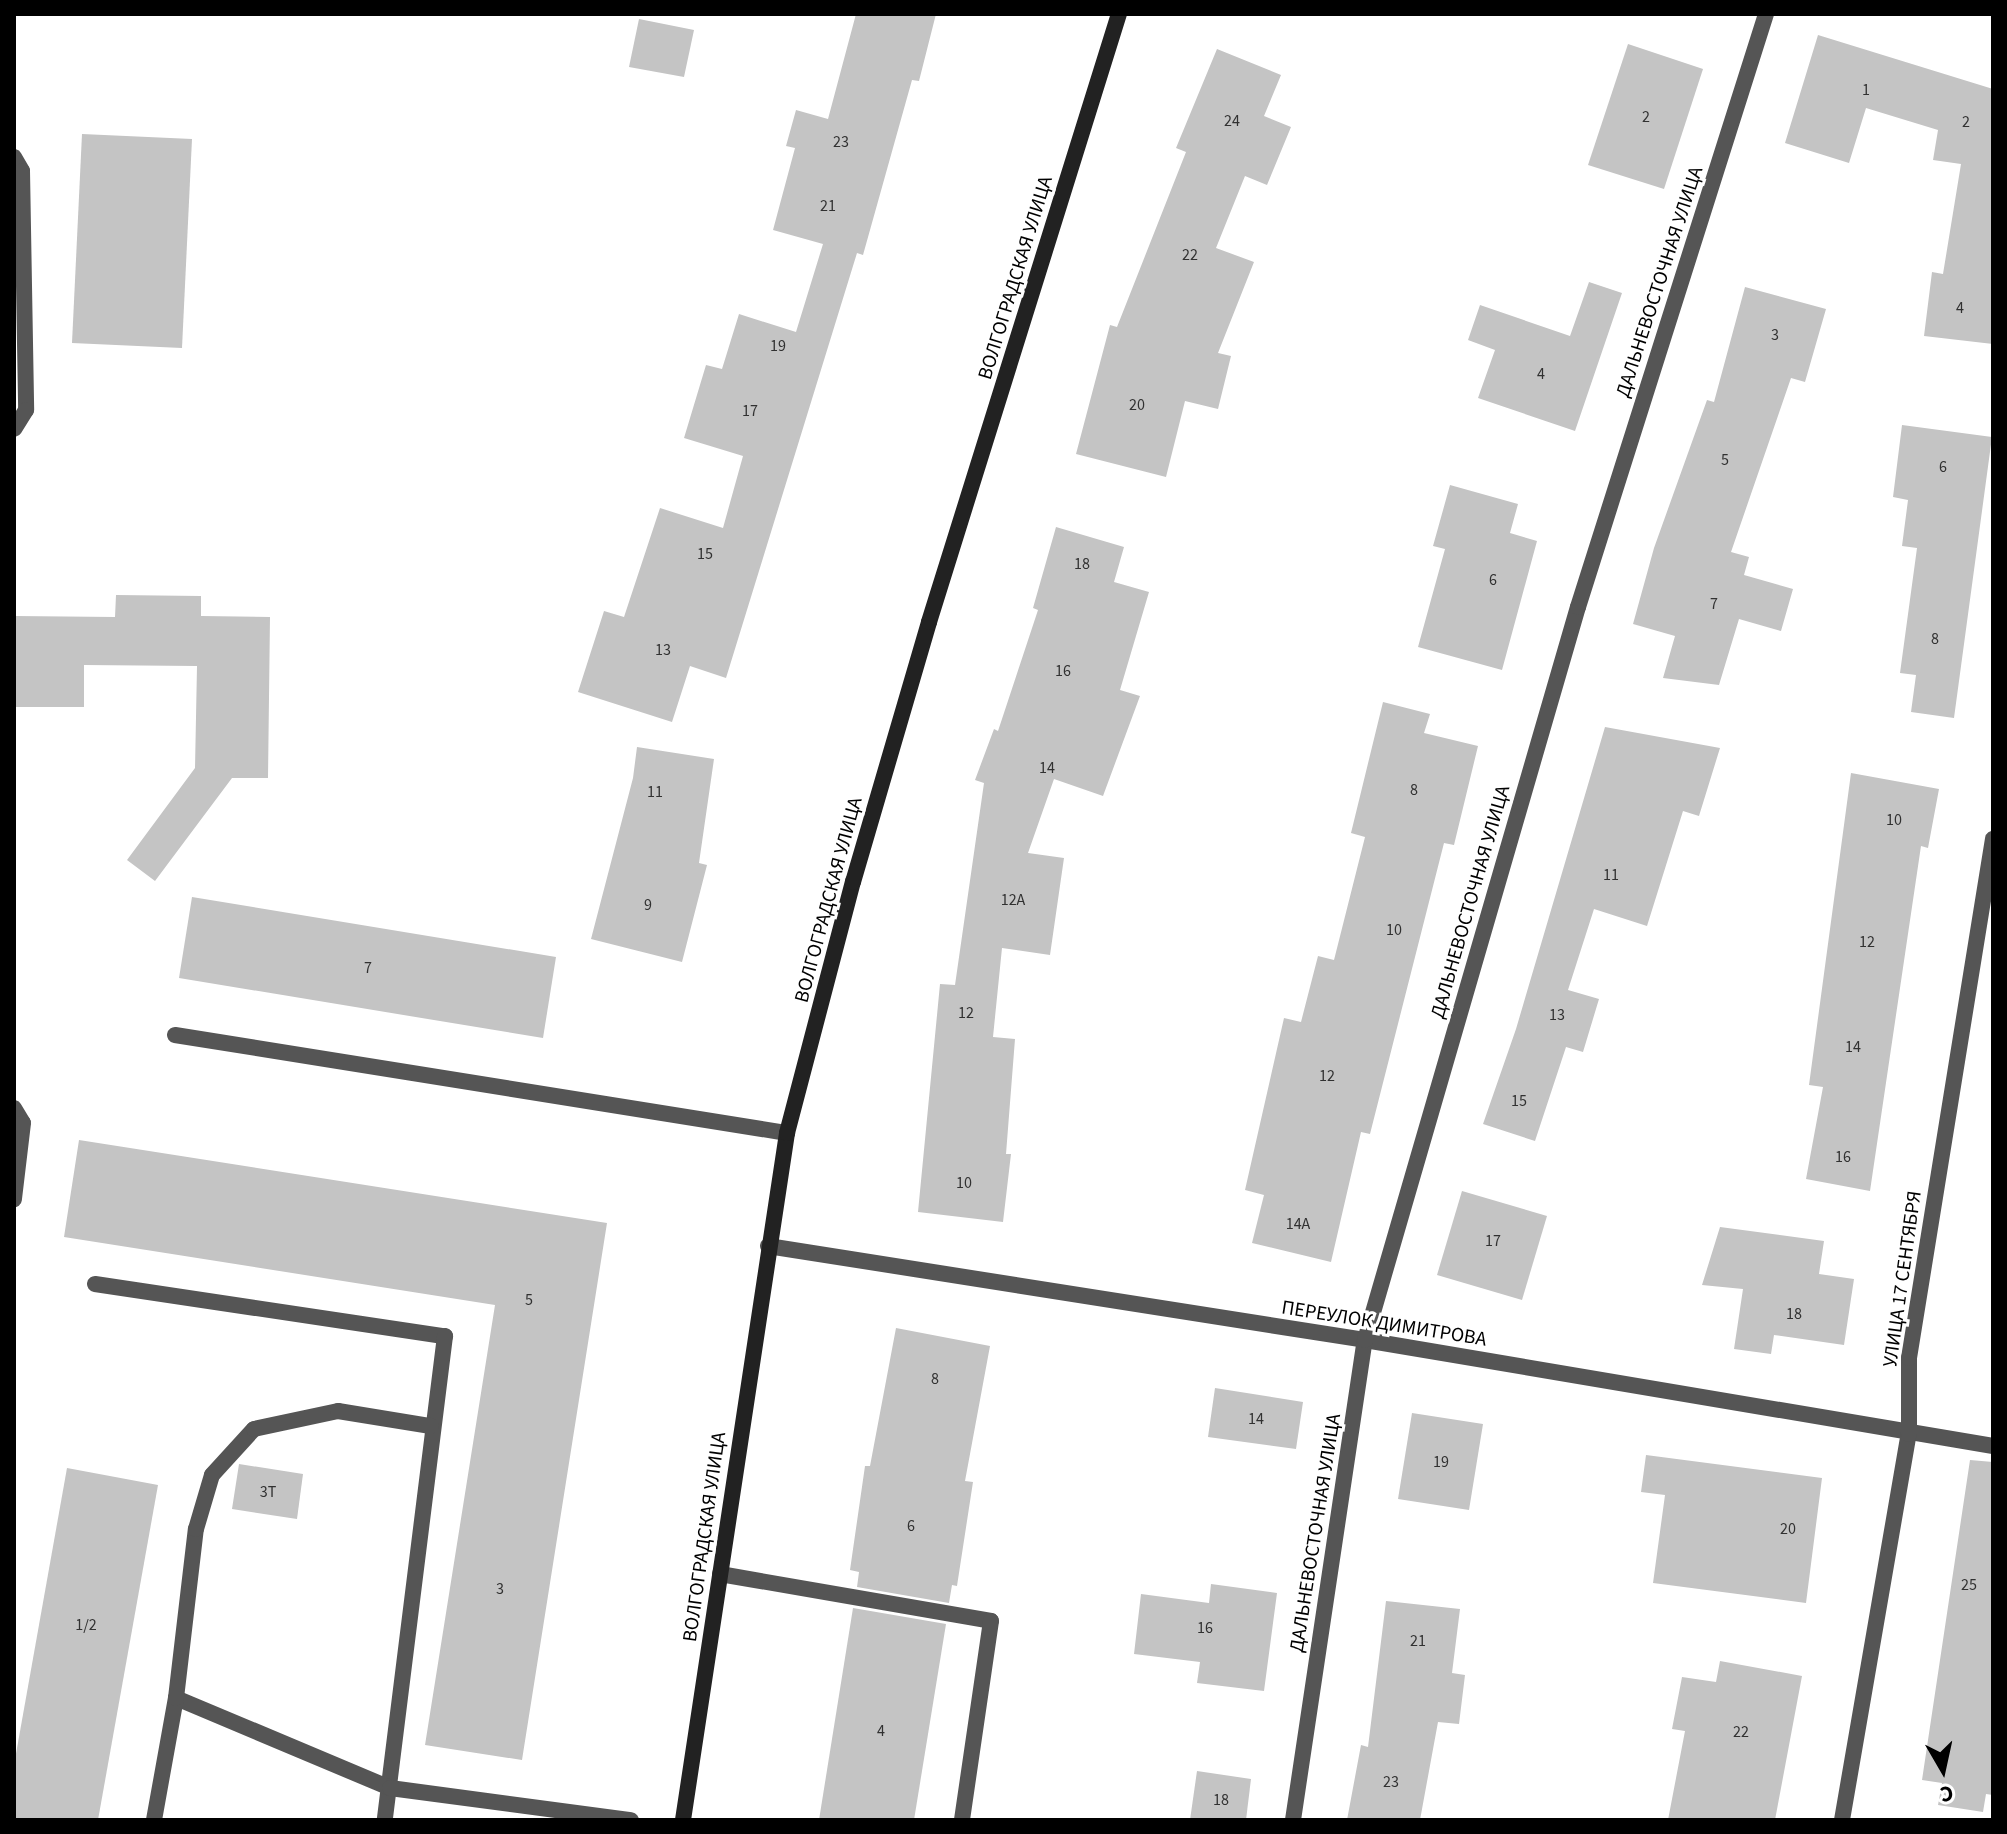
<!DOCTYPE html>
<meta charset="utf-8">
<style>
body{margin:0}
#map{position:relative;width:2007px;height:1834px;overflow:hidden;background:#fff;font-family:"Source Sans 3",sans-serif}
div>[style]{position:absolute}
.building>*{inset:0;background:#c4c4c4}
.service>*{height:16px;margin:-8px;padding:0 8px;transform-origin:8px;border-radius:8px;background:#555}
.minor>*{height:16px;margin:-8px;padding:0 8px;transform-origin:8px;border-radius:8px;background:#555}
.secondary>*{height:16px;margin:-8px;padding:0 8px;transform-origin:8px;border-radius:8px;background:#222}
span{translate:-50% -50%;white-space:nowrap;text-align:center;line-height:1.15;-webkit-text-stroke:6px #fff;paint-order:stroke}
.number-label{font-size:16px;color:#313131}
.number-label span{-webkit-text-stroke-width:0}
.street-label{font-size:20px;color:#000}
.frame{position:absolute;inset:0;border:16px solid #000;pointer-events:none}
.north{position:absolute;left:1903px;top:1730px;width:80px;height:80px;-webkit-text-stroke:6px #fff;paint-order:stroke;rotate:171deg;font-size:22px;font-weight:700;line-height:32px;text-align:center;color:#000}
.north::after{content:'';display:block;margin:auto;width:28px;height:36px;background:#000;clip-path:polygon(50% 0,100% 100%,50% 72%,0 100%)}
</style>
<div id="map">
<div class="building">
<div style="clip-path:polygon(856px 14px,936px 14px,919px 81px,912px 80px,863px 255px,857px 253px,726px 678px,690px 666px,672px 722px,578px 692px,604px 611px,624px 617px,660px 508px,723px 528px,743px 456px,684px 438px,706px 365px,722px 369px,739px 314px,796px 332px,823px 244px,773px 230px,795px 148px,786px 146px,796px 110px,828px 119px)"></div>
<div style="clip-path:polygon(639px 19px,694px 30px,684px 77px,629px 67px)"></div>
<div style="clip-path:polygon(1818px 35px,1993px 89px,1993px 344px,1924px 336px,1932px 272px,1943px 274px,1961px 164px,1933px 160px,1938px 130px,1866px 108px,1849px 163px,1785px 143px)"></div>
<div style="clip-path:polygon(1628px 44px,1703px 69px,1664px 189px,1588px 165px)"></div>
<div style="clip-path:polygon(1217px 49px,1281px 75px,1264px 116px,1291px 127px,1267px 185px,1245px 176px,1216px 248px,1254px 262px,1218px 353px,1231px 356px,1218px 409px,1185px 401px,1166px 477px,1076px 454px,1110px 325px,1117px 327px,1186px 152px,1176px 148px)"></div>
<div style="clip-path:polygon(82px 134px,192px 139px,182px 348px,72px 343px)"></div>
<div style="clip-path:polygon(1589px 282px,1622px 293px,1575px 431px,1478px 398px,1495px 350px,1468px 340px,1480px 305px,1570px 336px)"></div>
<div style="clip-path:polygon(1745px 287px,1826px 309px,1805px 382px,1791px 378px,1731px 552px,1749px 557px,1744px 575px,1793px 589px,1781px 631px,1739px 619px,1719px 685px,1663px 678px,1675px 636px,1633px 624px,1654px 548px,1707px 400px,1714px 402px)"></div>
<div style="clip-path:polygon(1902px 425px,1992px 437px,1954px 718px,1911px 712px,1916px 675px,1900px 673px,1917px 548px,1902px 546px,1908px 500px,1893px 497px)"></div>
<div style="clip-path:polygon(1450px 485px,1518px 504px,1510px 533px,1537px 541px,1502px 670px,1418px 647px,1445px 549px,1433px 546px)"></div>
<div style="clip-path:polygon(1056px 527px,1124px 547px,1114px 582px,1149px 592px,1120px 690px,1140px 696px,1103px 796px,1054px 779px,1028px 853px,1064px 858px,1050px 955px,1002px 948px,993px 1037px,1015px 1039px,1006px 1154px,1011px 1154px,1003px 1222px,918px 1212px,940px 984px,955px 985px,984px 783px,975px 780px,994px 729px,998px 731px,1038px 610px,1033px 608px)"></div>
<div style="clip-path:polygon(116px 595px,201px 596px,201px 616px,270px 617px,268px 778px,232px 778px,155px 881px,127px 860px,195px 768px,197px 666px,84px 665px,84px 707px,14px 707px,14px 616px,115px 617px)"></div>
<div style="clip-path:polygon(1383px 702px,1430px 714px,1424px 733px,1478px 746px,1454px 845px,1444px 843px,1370px 1134px,1361px 1132px,1331px 1262px,1252px 1243px,1264px 1195px,1245px 1190px,1284px 1018px,1301px 1022px,1318px 956px,1334px 960px,1365px 837px,1351px 833px)"></div>
<div style="clip-path:polygon(1605px 727px,1720px 748px,1699px 816px,1683px 811px,1647px 926px,1594px 909px,1568px 990px,1599px 999px,1583px 1052px,1566px 1047px,1535px 1141px,1483px 1124px,1516px 1029px)"></div>
<div style="clip-path:polygon(637px 747px,714px 759px,699px 863px,707px 865px,682px 962px,591px 939px,633px 778px)"></div>
<div style="clip-path:polygon(1851px 773px,1939px 789px,1928px 848px,1921px 846px,1870px 1191px,1806px 1179px,1823px 1087px,1809px 1085px)"></div>
<div style="clip-path:polygon(192px 897px,556px 957px,543px 1038px,179px 978px)"></div>
<div style="clip-path:polygon(79px 1140px,607px 1223px,522px 1760px,425px 1745px,495px 1305px,64px 1237px)"></div>
<div style="clip-path:polygon(1462px 1191px,1547px 1216px,1522px 1300px,1437px 1275px)"></div>
<div style="clip-path:polygon(1720px 1227px,1824px 1241px,1819px 1274px,1854px 1279px,1844px 1345px,1774px 1335px,1771px 1354px,1734px 1349px,1743px 1289px,1702px 1285px)"></div>
<div style="clip-path:polygon(896px 1328px,990px 1346px,965px 1481px,973px 1482px,957px 1586px,952px 1585px,949px 1603px,857px 1587px,859px 1572px,850px 1570px,865px 1466px,870px 1466px)"></div>
<div style="clip-path:polygon(1215px 1388px,1303px 1402px,1296px 1449px,1208px 1437px)"></div>
<div style="clip-path:polygon(1412px 1413px,1483px 1424px,1469px 1510px,1398px 1499px)"></div>
<div style="clip-path:polygon(1646px 1455px,1822px 1478px,1806px 1603px,1653px 1583px,1665px 1495px,1641px 1492px)"></div>
<div style="clip-path:polygon(1970px 1460px,1993px 1462px,1993px 1795px,1986px 1794px,1983px 1812px,1938px 1805px,1942px 1783px,1922px 1780px)"></div>
<div style="clip-path:polygon(239px 1464px,303px 1474px,297px 1519px,232px 1509px)"></div>
<div style="clip-path:polygon(67px 1468px,158px 1485px,98px 1820px,14px 1820px,14px 1765px)"></div>
<div style="clip-path:polygon(1211px 1584px,1277px 1593px,1264px 1691px,1197px 1683px,1200px 1662px,1134px 1654px,1141px 1594px,1209px 1603px)"></div>
<div style="clip-path:polygon(1386px 1601px,1460px 1609px,1452px 1673px,1465px 1675px,1459px 1724px,1438px 1722px,1420px 1820px,1347px 1820px,1361px 1745px,1368px 1747px)"></div>
<div style="clip-path:polygon(853px 1608px,946px 1624px,914px 1820px,819px 1820px)"></div>
<div style="clip-path:polygon(1720px 1661px,1802px 1676px,1775px 1820px,1668px 1820px,1685px 1731px,1672px 1729px,1682px 1677px,1716px 1682px)"></div>
<div style="clip-path:polygon(1197px 1771px,1251px 1779px,1246px 1820px,1190px 1820px)"></div>
</div>
<div class="service">
<div style="left:14px;top:157px;width:16px;rotate:60deg"></div>
<div style="left:22px;top:171px;width:239px;rotate:89deg"></div>
<div style="left:26px;top:410px;width:22px;rotate:122deg"></div>
<div style="left:175px;top:1035px;width:620px;rotate:9.1deg"></div>
<div style="left:14px;top:1108px;width:17px;rotate:59deg"></div>
<div style="left:23px;top:1123px;width:77px;rotate:96.8deg"></div>
<div style="left:95px;top:1284px;width:354px;rotate:8.5deg"></div>
<div style="left:445px;top:1336px;width:488px;rotate:97.1deg"></div>
<div style="left:720px;top:1574px;width:275px;rotate:9.8deg"></div>
<div style="left:991px;top:1621px;width:201px;rotate:98.3deg"></div>
<div style="left:176px;top:1698px;width:232px;rotate:22.8deg"></div>
<div style="left:390px;top:1788px;width:243px;rotate:7.6deg"></div>
<div style="left:154px;top:1820px;width:124px;rotate:-79.8deg"></div>
<div style="left:176px;top:1698px;width:170px;rotate:-83.3deg"></div>
<div style="left:196px;top:1529px;width:56px;rotate:-73.5deg"></div>
<div style="left:212px;top:1475px;width:62px;rotate:-47.6deg"></div>
<div style="left:254px;top:1429px;width:86px;rotate:-12.1deg"></div>
<div style="left:338px;top:1411px;width:94px;rotate:9.2deg"></div>
</div>
<div class="minor">
<div style="left:768px;top:1246px;width:604px;rotate:8.95deg"></div>
<div style="left:1365px;top:1340px;width:637px;rotate:9.58deg"></div>
<div style="left:1293px;top:1820px;width:485px;rotate:-81.5deg"></div>
<div style="left:1365px;top:1340px;width:763px;rotate:-73.8deg"></div>
<div style="left:1578px;top:607px;width:622px;rotate:-72.41deg"></div>
<div style="left:1842px;top:1820px;width:392px;rotate:-80.2deg"></div>
<div style="left:1909px;top:1434px;width:76px;rotate:-90deg"></div>
<div style="left:1909px;top:1358px;width:526px;rotate:-80.81deg"></div>
</div>
<div class="secondary">
<div style="left:683px;top:1820px;width:695px;rotate:-81.39deg"></div>
<div style="left:787px;top:1133px;width:260px;rotate:-75.3deg"></div>
<div style="left:853px;top:882px;width:271px;rotate:-73.7deg"></div>
<div style="left:929px;top:622px;width:637px;rotate:-72.65deg"></div>
</div>
<div class="number-label">
<span style="left:1866px;top:90px">1</span>
<span style="left:1646px;top:117px">2</span>
<span style="left:1232px;top:121px">24</span>
<span style="left:1966px;top:122px">2</span>
<span style="left:841px;top:142px">23</span>
<span style="left:828px;top:206px">21</span>
<span style="left:1190px;top:255px">22</span>
<span style="left:1960px;top:308px">4</span>
<span style="left:1775px;top:335px">3</span>
<span style="left:778px;top:346px">19</span>
<span style="left:1541px;top:374px">4</span>
<span style="left:1137px;top:405px">20</span>
<span style="left:750px;top:411px">17</span>
<span style="left:1725px;top:460px">5</span>
<span style="left:1943px;top:467px">6</span>
<span style="left:705px;top:554px">15</span>
<span style="left:1082px;top:564px">18</span>
<span style="left:1493px;top:580px">6</span>
<span style="left:1714px;top:604px">7</span>
<span style="left:1935px;top:639px">8</span>
<span style="left:663px;top:650px">13</span>
<span style="left:1063px;top:671px">16</span>
<span style="left:1047px;top:768px">14</span>
<span style="left:1414px;top:790px">8</span>
<span style="left:655px;top:792px">11</span>
<span style="left:1894px;top:820px">10</span>
<span style="left:1611px;top:875px">11</span>
<span style="left:1013px;top:900px">12А</span>
<span style="left:648px;top:905px">9</span>
<span style="left:1394px;top:930px">10</span>
<span style="left:1867px;top:942px">12</span>
<span style="left:368px;top:968px">7</span>
<span style="left:966px;top:1013px">12</span>
<span style="left:1557px;top:1015px">13</span>
<span style="left:1853px;top:1047px">14</span>
<span style="left:1327px;top:1076px">12</span>
<span style="left:1519px;top:1101px">15</span>
<span style="left:1843px;top:1157px">16</span>
<span style="left:964px;top:1183px">10</span>
<span style="left:1298px;top:1224px">14А</span>
<span style="left:1493px;top:1241px">17</span>
<span style="left:529px;top:1300px">5</span>
<span style="left:1794px;top:1314px">18</span>
<span style="left:935px;top:1379px">8</span>
<span style="left:1256px;top:1419px">14</span>
<span style="left:1441px;top:1462px">19</span>
<span style="left:268px;top:1492px">3Т</span>
<span style="left:911px;top:1526px">6</span>
<span style="left:1788px;top:1529px">20</span>
<span style="left:1969px;top:1585px">25</span>
<span style="left:500px;top:1589px">3</span>
<span style="left:86px;top:1625px">1/2</span>
<span style="left:1205px;top:1628px">16</span>
<span style="left:1418px;top:1641px">21</span>
<span style="left:881px;top:1731px">4</span>
<span style="left:1741px;top:1732px">22</span>
<span style="left:1391px;top:1782px">23</span>
<span style="left:1221px;top:1800px">18</span>
</div>
<div class="street-label">
<span style="left:1016px;top:278px;rotate:-73deg">ВОЛГОГРАДСКАЯ УЛИЦА</span>
<span style="left:1660px;top:282px;rotate:-72deg">ДАЛЬНЕВОСТОЧНАЯ УЛИЦА</span>
<span style="left:829px;top:900px;rotate:-75deg">ВОЛГОГРАДСКАЯ УЛИЦА</span>
<span style="left:1471px;top:902px;rotate:-74deg">ДАЛЬНЕВОСТОЧНАЯ УЛИЦА</span>
<span style="left:1903px;top:1279px;rotate:-82deg">УЛИЦА 17 СЕНТЯБРЯ</span>
<span style="left:1384px;top:1324px;rotate:9deg">ПЕРЕУЛОК ДИМИТРОВА</span>
<span style="left:1316px;top:1533px;rotate:-81deg">ДАЛЬНЕВОСТОЧНАЯ УЛИЦА</span>
<span style="left:705px;top:1537px;rotate:-82deg">ВОЛГОГРАДСКАЯ УЛИЦА</span>
</div>
<div class="frame"></div>
<div class="north">С</div>
</div>
